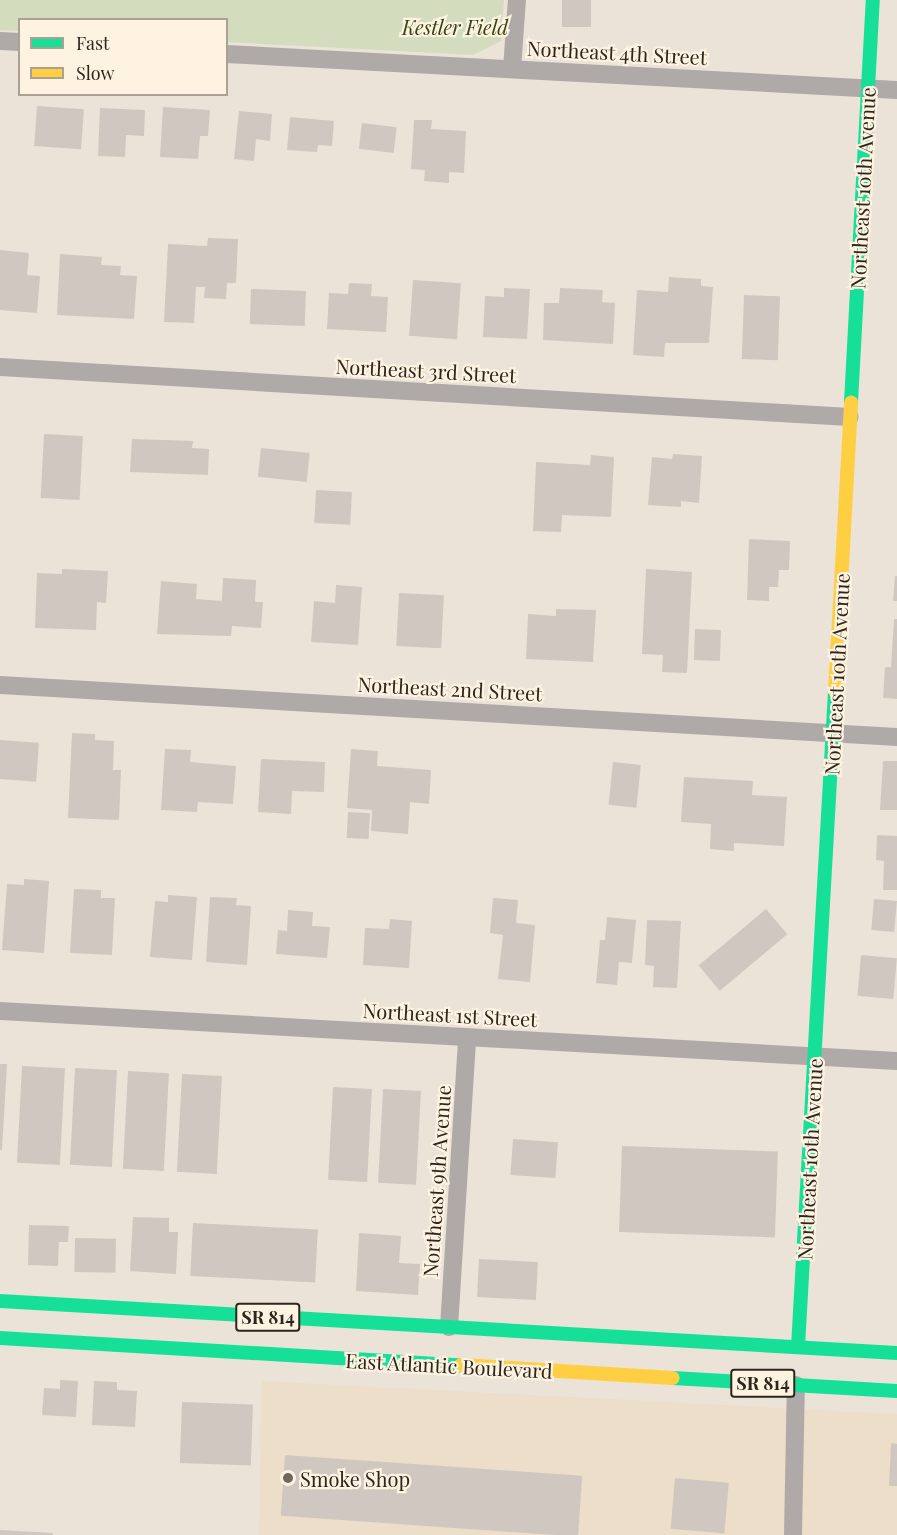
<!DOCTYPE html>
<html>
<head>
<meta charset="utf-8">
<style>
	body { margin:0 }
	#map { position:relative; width:897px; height:1535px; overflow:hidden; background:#ebe3d8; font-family:"Playfair Display",serif }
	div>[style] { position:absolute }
	.built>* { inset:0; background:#eddeca }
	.green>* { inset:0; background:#d4dcbe }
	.building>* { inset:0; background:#d0c8c0; transform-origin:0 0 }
	.street>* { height:18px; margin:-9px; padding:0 9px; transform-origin:9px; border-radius:9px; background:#afaaa7 }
	.fast>* { height:14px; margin:-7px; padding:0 7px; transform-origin:7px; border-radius:7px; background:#16e098 }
	.slow>* { height:14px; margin:-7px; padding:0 7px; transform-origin:7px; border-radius:7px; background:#ffcf43 }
	.dots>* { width:16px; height:16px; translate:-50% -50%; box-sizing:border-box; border:3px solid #fef2e1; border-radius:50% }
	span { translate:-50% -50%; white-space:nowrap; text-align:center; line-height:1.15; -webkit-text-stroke:4.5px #fef2e1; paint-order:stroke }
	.shield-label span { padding:2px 4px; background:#fef2e1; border:2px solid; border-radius:4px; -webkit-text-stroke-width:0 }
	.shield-label { font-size:18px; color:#2c261e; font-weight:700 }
	.park-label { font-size:20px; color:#324610; font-style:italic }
	.street-label { font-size:20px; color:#2c261e }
	.poi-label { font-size:20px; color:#2c261e }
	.left { translate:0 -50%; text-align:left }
	.legend { position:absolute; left:18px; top:18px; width:210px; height:78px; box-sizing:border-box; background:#fef2e1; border:2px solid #aaa093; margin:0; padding:8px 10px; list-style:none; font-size:18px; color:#2c261e }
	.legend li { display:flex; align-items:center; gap:12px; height:30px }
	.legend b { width:30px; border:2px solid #aaa093 }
</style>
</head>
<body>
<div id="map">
	<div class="built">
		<i style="clip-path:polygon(262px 1381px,897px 1414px,897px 1535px,259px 1535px)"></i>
	</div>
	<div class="green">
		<i style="clip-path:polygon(0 0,504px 0,501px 41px,473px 55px,227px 42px,226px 20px,20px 20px,19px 31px,0 30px)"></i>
	</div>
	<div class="building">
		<i style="left:562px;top:0;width:29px;height:27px"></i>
		<i style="left:37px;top:106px;width:47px;height:40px;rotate:4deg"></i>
		<i style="clip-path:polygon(163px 107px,210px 110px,208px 136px,200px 136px,198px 159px,160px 157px)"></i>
		<i style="clip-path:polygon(100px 108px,145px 110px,144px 136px,126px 135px,125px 157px,98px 156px)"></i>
		<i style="clip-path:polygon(239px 111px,272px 114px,270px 141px,256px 139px,254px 161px,234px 159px)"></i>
		<i style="clip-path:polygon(290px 117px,334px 121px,332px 146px,318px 145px,317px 152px,287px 150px)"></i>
		<i style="clip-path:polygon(414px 120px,432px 120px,431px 129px,466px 131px,464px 173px,449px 172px,449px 183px,424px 181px,425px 170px,411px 169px)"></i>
		<i style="left:362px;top:123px;width:35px;height:26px;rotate:7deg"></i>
		<i style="clip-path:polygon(208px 238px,238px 239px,236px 283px,227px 283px,226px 299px,204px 298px,205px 287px,196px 287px,194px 323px,164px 322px,168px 244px,207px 246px)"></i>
		<i style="clip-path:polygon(0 250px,29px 253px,27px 275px,40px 276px,37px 313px,0 310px)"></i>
		<i style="clip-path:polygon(60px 254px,102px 257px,101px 265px,121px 266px,120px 275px,137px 276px,134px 319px,57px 315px)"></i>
		<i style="clip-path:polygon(669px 277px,701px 279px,701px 286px,713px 287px,709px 343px,665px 343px,664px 357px,633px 355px,637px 290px,668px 292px)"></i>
		<i style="left:413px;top:280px;width:48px;height:56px;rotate:4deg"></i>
		<i style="clip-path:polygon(349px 283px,372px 284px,371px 296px,388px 297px,386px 332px,327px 329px,329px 293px,348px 294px)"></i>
		<i style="clip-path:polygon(504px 288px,530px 289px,527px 339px,483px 337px,485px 296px,504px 297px)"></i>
		<i style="clip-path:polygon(560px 288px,603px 290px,602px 302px,615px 303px,613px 344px,543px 340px,544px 303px,559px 303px)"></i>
		<i style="left:251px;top:289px;width:55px;height:35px;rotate:2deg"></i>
		<i style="left:744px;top:295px;width:36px;height:64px;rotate:2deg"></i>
		<i style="left:44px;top:434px;width:39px;height:64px;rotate:3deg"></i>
		<i style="clip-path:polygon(132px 439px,193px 441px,192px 448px,209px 449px,208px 475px,130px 472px)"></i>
		<i style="left:261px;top:448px;width:49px;height:29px;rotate:6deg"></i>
		<i style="clip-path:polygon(673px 454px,702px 456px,699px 503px,681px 501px,681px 507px,648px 505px,652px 457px,672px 459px)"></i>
		<i style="clip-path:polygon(591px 455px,614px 457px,611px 517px,562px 515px,561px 532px,533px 531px,536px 462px,590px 465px)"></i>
		<i style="left:316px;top:490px;width:36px;height:33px;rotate:3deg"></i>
		<i style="clip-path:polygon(749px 539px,790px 541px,789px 570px,779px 570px,778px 587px,769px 587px,769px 601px,747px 600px)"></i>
		<i style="clip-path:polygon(62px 569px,108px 571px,106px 603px,97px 602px,96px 630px,35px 628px,37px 573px,62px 574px)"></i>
		<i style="clip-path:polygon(646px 569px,692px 572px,687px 673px,662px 672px,663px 655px,642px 654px)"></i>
		<i style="clip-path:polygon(895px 576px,897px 576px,897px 601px,893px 601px)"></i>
		<i style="clip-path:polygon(223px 578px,256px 580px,255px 602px,263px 602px,261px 628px,232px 626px,231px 636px,157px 634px,161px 581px,197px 584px,196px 599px,222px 601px)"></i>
		<i style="clip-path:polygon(336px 585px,362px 587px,358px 645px,311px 642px,314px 601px,335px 603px)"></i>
		<i style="left:399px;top:593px;width:45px;height:53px;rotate:3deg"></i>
		<i style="clip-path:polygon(556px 609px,596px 610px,593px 662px,526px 659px,528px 614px,556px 616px)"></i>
		<i style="clip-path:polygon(894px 619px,897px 619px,897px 699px,883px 698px,885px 667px,891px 667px)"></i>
		<i style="left:695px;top:629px;width:26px;height:31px;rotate:2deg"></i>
		<i style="clip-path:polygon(72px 733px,95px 734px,95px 740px,114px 741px,113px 770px,121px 770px,119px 820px,68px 818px)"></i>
		<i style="left:0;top:740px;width:39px;height:39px;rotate:4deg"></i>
		<i style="clip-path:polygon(165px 749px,191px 750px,190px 762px,236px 766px,233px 804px,198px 802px,197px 812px,161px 810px)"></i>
		<i style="clip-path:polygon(351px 749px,378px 751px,377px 766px,431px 770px,429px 804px,410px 802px,408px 834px,371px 831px,372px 810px,347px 808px)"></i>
		<i style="clip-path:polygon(261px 759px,325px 762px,324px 792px,292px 791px,291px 814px,258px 812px)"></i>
		<i style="clip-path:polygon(883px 761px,897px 761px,897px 810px,880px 810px)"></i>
		<i style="left:613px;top:762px;width:28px;height:43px;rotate:6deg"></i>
		<i style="clip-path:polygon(684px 777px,753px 781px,752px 795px,787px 797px,784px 846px,734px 843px,734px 851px,710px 849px,711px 824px,681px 822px)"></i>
		<i style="left:348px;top:812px;width:22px;height:26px;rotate:3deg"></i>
		<i style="clip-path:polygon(877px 835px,897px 836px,897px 890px,883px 890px,884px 861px,876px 860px)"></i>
		<i style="clip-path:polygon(24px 879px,49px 881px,44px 953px,2px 950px,7px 884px,24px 885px)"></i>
		<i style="clip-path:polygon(74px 889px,101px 890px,101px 898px,115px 898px,112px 955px,70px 953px)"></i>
		<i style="clip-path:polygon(168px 895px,197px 897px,192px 960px,150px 957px,155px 901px,168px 902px)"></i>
		<i style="clip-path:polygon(210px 897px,237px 898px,236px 905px,251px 906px,247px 965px,206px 962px)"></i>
		<i style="clip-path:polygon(493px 898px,518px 900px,516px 923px,535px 925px,530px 982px,498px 979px,503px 935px,490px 933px)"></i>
		<i style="left:874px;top:899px;width:23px;height:31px;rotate:5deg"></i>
		<i style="left:766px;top:909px;width:33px;height:88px;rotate:50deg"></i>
		<i style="clip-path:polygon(288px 910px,313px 912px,312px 926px,330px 927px,327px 958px,276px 954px,278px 930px,287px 931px)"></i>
		<i style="clip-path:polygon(607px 917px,636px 920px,632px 963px,619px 962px,617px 985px,596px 983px,600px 940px,605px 940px)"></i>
		<i style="clip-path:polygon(390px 919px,412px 921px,409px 968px,363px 965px,365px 928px,389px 929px)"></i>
		<i style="clip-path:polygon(647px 920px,681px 921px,677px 988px,653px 987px,654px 966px,645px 965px)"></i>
		<i style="left:861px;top:955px;width:36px;height:41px;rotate:5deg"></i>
		<i style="clip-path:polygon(0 1064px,7px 1064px,2px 1150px,0 1150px)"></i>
		<i style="left:22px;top:1066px;width:43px;height:97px;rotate:3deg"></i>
		<i style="left:75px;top:1068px;width:42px;height:97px;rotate:3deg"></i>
		<i style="left:128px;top:1071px;width:41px;height:98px;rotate:3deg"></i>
		<i style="left:182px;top:1074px;width:40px;height:98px;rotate:3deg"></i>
		<i style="left:333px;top:1087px;width:39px;height:93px;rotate:3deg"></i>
		<i style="left:383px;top:1089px;width:38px;height:94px;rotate:3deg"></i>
		<i style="left:513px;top:1139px;width:45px;height:36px;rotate:4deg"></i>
		<i style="left:622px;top:1146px;width:156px;height:86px;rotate:2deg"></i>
		<i style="clip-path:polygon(133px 1217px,169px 1218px,169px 1232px,178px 1232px,176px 1274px,130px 1271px)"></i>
		<i style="left:193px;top:1223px;width:125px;height:53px;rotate:3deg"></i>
		<i style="clip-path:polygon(29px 1225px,69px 1226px,68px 1242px,59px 1242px,58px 1266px,28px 1265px)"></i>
		<i style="clip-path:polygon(359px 1233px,401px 1236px,399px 1263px,420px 1264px,418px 1295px,356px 1291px)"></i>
		<i style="left:75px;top:1238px;width:41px;height:34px;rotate:1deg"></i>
		<i style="left:479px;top:1259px;width:59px;height:38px;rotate:3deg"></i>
		<i style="clip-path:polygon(60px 1380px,78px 1381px,76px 1417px,42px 1415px,44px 1388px,60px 1389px)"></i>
		<i style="clip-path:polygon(94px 1381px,117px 1382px,117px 1390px,137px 1391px,135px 1427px,92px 1425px)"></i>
		<i style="left:182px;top:1402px;width:71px;height:61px;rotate:2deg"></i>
		<i style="clip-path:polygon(891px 1443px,897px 1444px,897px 1486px,889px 1486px)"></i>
		<i style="left:285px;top:1455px;width:298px;height:61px;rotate:4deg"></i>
		<i style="left:675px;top:1478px;width:54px;height:51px;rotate:5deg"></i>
		<i style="clip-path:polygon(0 1530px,53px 1533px,53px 1535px,0 1535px)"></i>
	</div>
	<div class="street">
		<i style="left:0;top:41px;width:20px;rotate:3deg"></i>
		<i style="left:226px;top:54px;width:672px;rotate:3.07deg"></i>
		<i style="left:512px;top:69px;width:69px;rotate:-85.9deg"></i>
		<i style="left:0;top:367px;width:851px;rotate:3.37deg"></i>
		<i style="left:0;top:685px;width:899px;rotate:3.32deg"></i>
		<i style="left:0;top:1011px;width:898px;rotate:3.19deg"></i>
		<i style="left:449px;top:1327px;width:290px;rotate:-86.4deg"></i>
		<i style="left:793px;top:1535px;width:150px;rotate:-88.9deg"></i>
	</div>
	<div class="fast">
		<i style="left:851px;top:402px;width:403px;rotate:-86.9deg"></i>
		<i style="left:0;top:1301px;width:899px;rotate:3.32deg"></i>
		<i style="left:0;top:1338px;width:462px;rotate:3.4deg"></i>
		<i style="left:798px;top:1347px;width:657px;rotate:-86.77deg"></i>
		<i style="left:673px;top:1378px;width:224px;rotate:3.3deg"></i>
	</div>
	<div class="slow">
		<i style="left:835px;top:691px;width:289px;rotate:-86.8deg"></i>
		<i style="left:461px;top:1365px;width:212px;rotate:3.5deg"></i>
	</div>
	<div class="dots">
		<i style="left:288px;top:1478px;background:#6f685f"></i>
	</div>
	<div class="shield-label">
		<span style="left:268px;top:1317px">SR 814</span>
		<span style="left:763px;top:1383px">SR 814</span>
	</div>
	<div class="park-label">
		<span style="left:455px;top:26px">Kestler Field</span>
	</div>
	<div class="street-label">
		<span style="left:617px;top:52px;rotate:3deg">Northeast 4th Street</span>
		<span style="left:862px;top:188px;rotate:-87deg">Northeast 10th Avenue</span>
		<span style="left:426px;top:370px;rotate:3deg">Northeast 3rd Street</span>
		<span style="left:836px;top:674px;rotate:-87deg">Northeast 10th Avenue</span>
		<span style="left:450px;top:688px;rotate:3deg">Northeast 2nd Street</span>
		<span style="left:450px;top:1014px;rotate:3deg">Northeast 1st Street</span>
		<span style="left:809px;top:1159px;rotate:-87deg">Northeast 10th Avenue</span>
		<span style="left:436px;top:1181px;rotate:-86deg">Northeast 9th Avenue</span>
		<span style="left:449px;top:1365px;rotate:3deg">East Atlantic Boulevard</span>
	</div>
	<div class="poi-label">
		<span class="left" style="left:300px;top:1478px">Smoke Shop</span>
	</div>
	<ul class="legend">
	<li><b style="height:8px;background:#16e098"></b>Fast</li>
	<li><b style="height:8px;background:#ffcf43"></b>Slow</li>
	</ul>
</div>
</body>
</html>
